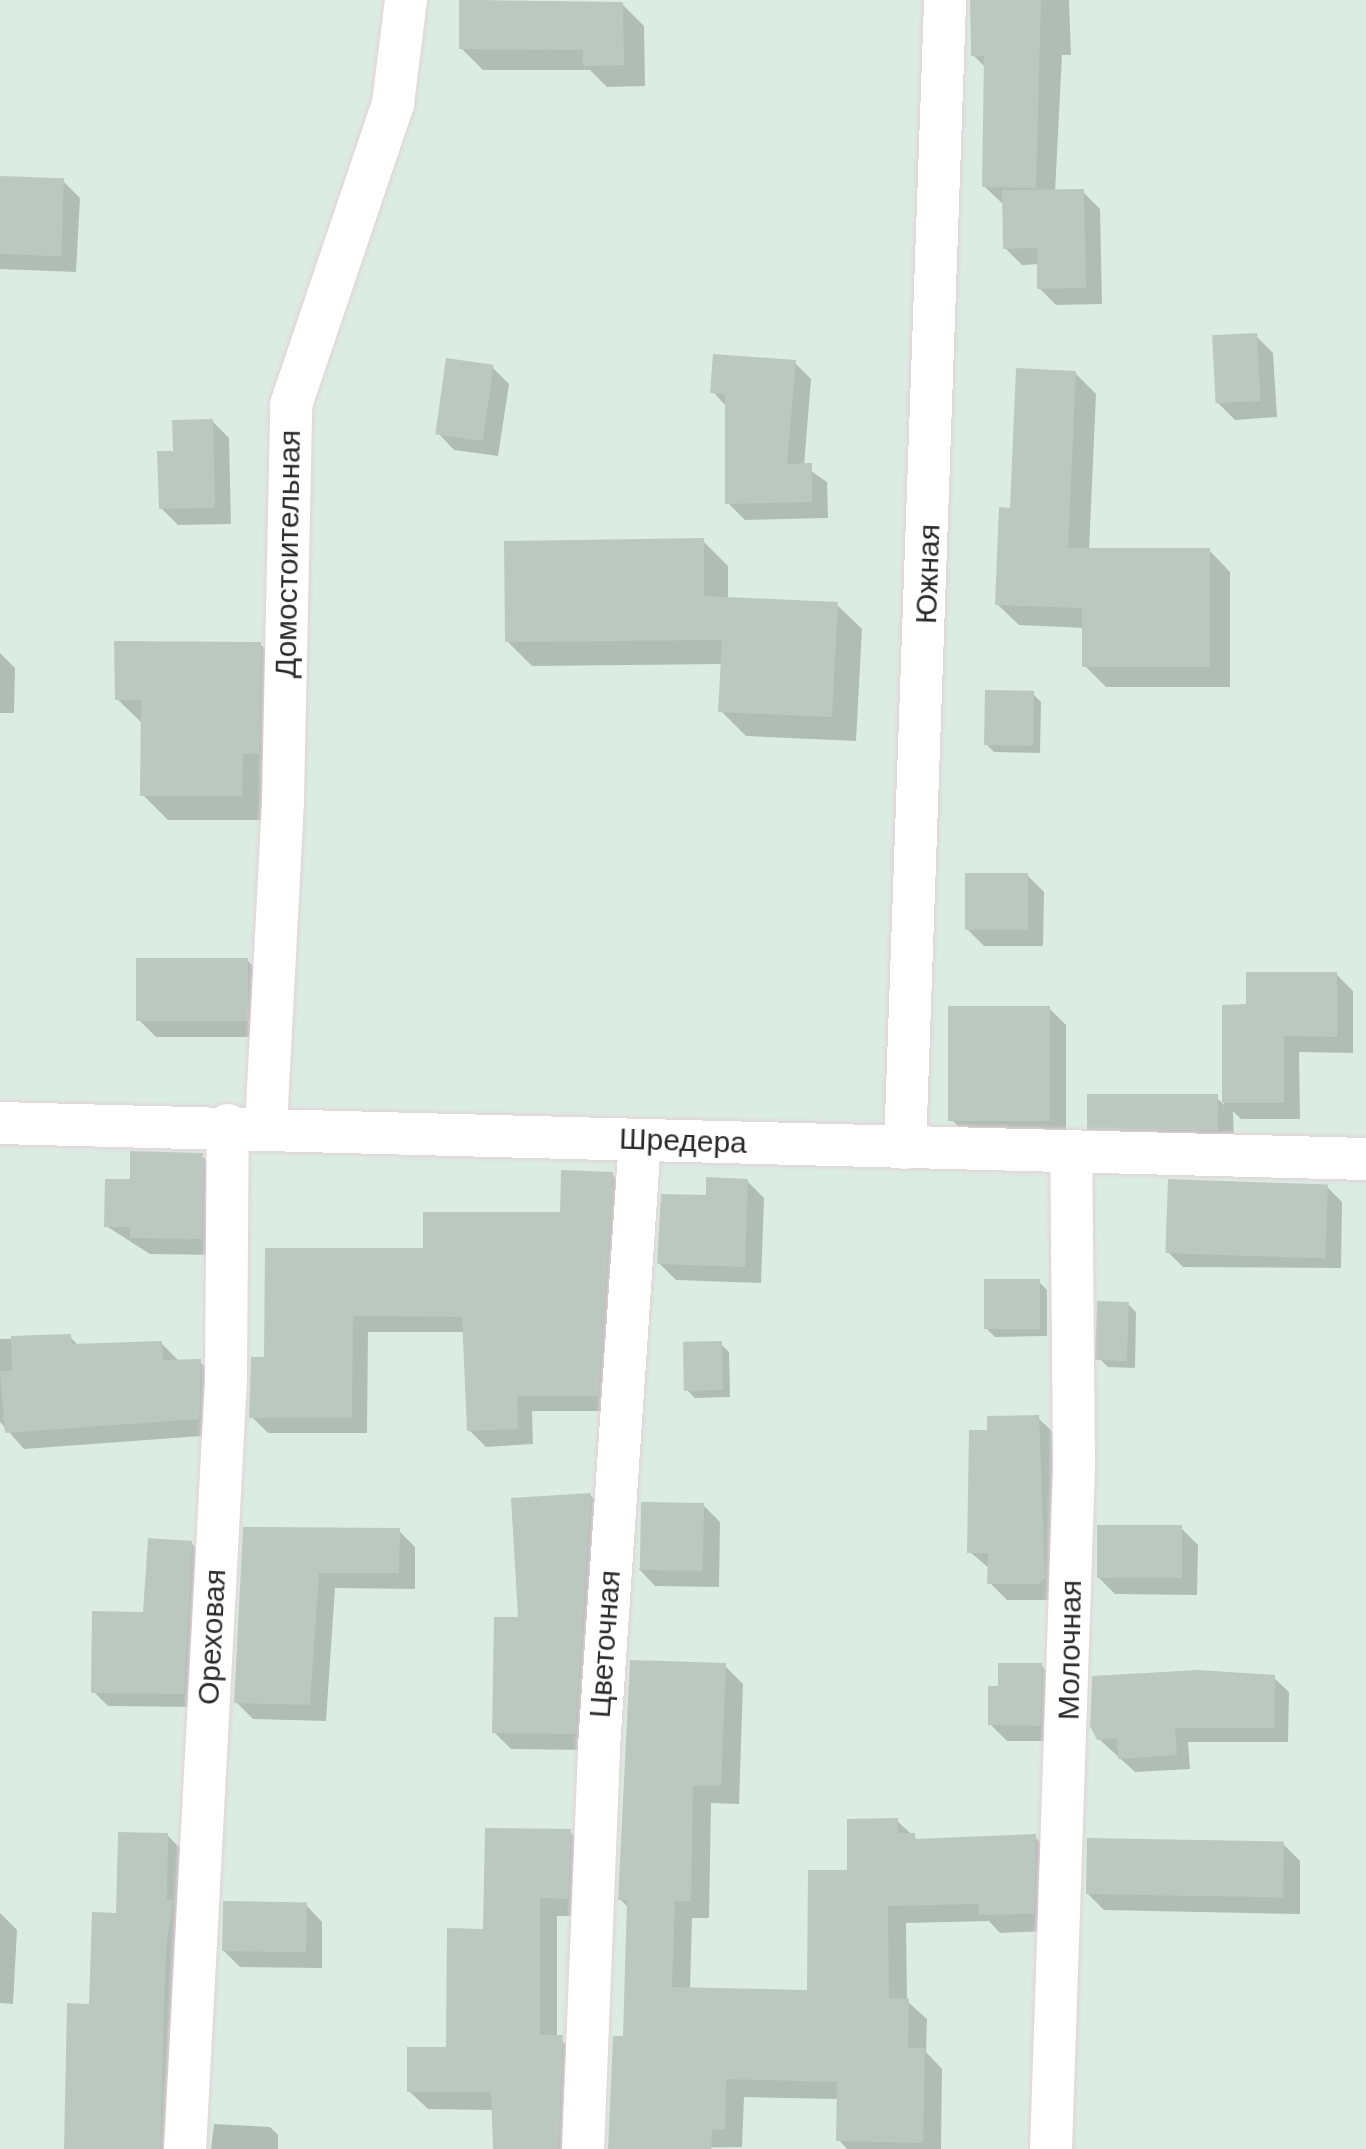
<!DOCTYPE html>
<html>
<head>
<meta charset="utf-8">
<style>
	body { margin:0 }
	#map { position:relative; width:1366px; height:2149px; overflow:hidden; background:#dbede3; font-family:Arial,sans-serif }
	div>[style] { position:absolute }
	.shadow>* { inset:0; background:#0003 }
	.building>* { inset:0; background:#bbc8c0; transform-origin:0 0 }
	.roads { filter:drop-shadow(0 0 2px #e4d0d7) drop-shadow(0 0 2px #e4d0d7) }
	.minor>* { height:42px; margin:-21px; padding:0 21px; transform-origin:21px; border-radius:21px; background:#fff }
	span { translate:-50% -50%; white-space:nowrap; text-align:center; line-height:1.15; -webkit-text-stroke:8px #fff; paint-order:stroke }
	.street-label { font-size:30px; color:#2a2a2a }
</style>
</head>
<body>
<div id="map">
	<div class="shadow">
		<i style="clip-path:polygon(461px 0,622px 4px,644px 26px,645px 86px,607px 87px,590px 70px,483px 70px,461px 48px)"></i>
		<i style="clip-path:polygon(973px 0,1069px 0,1071px 55px,1062px 55px,1055px 192px,1083px 192px,1100px 209px,1102px 304px,1056px 305px,1039px 288px,1039px 264px,1022px 265px,1005px 248px,1005px 206px,984px 186px,986px 68px,973px 55px)"></i>
		<i style="clip-path:polygon(0 178px,63px 181px,80px 198px,76px 272px,0 269px)"></i>
		<i style="clip-path:polygon(1256px 336px,1273px 353px,1277px 417px,1235px 420px,1218px 403px)"></i>
		<i style="clip-path:polygon(794px 362px,811px 379px,804px 466px,827px 482px,828px 518px,745px 520px,728px 503px,727px 407px,713px 392px)"></i>
		<i style="clip-path:polygon(492px 367px,509px 384px,498px 456px,454px 450px,438px 433px)"></i>
		<i style="clip-path:polygon(1075px 373px,1096px 394px,1089px 551px,1209px 550px,1230px 572px,1230px 687px,1106px 687px,1085px 666px,1085px 628px,1019px 625px,997px 604px)"></i>
		<i style="clip-path:polygon(212px 421px,229px 438px,231px 524px,178px 525px,161px 508px,175px 453px)"></i>
		<i style="clip-path:polygon(703px 541px,728px 566px,728px 600px,837px 605px,862px 629px,856px 741px,746px 736px,721px 711px,723px 664px,532px 666px,507px 641px)"></i>
		<i style="clip-path:polygon(260px 644px,285px 669px,266px 820px,168px 820px,143px 795px,143px 724px,117px 699px)"></i>
		<i style="clip-path:polygon(0 653px,15px 668px,14px 713px,0 713px)"></i>
		<i style="clip-path:polygon(1033px 694px,1041px 702px,1040px 753px,994px 752px,986px 744px)"></i>
		<i style="clip-path:polygon(1027px 875px,1044px 892px,1043px 946px,984px 946px,967px 929px)"></i>
		<i style="clip-path:polygon(247px 960px,264px 977px,262px 1037px,156px 1037px,139px 1020px)"></i>
		<i style="clip-path:polygon(1336px 974px,1353px 991px,1353px 1053px,1299px 1052px,1300px 1119px,1241px 1119px,1233px 1111px,1234px 1146px,1106px 1143px,1089px 1126px,1216px 1097px,1224px 1105px,1224px 1007px,1249px 1007px)"></i>
		<i style="clip-path:polygon(1049px 1008px,1066px 1025px,1066px 1137px,969px 1137px,952px 1120px)"></i>
		<i style="clip-path:polygon(202px 1156px,219px 1173px,218px 1255px,150px 1254px,106px 1226px,132px 1182px)"></i>
		<i style="clip-path:polygon(612px 1174px,628px 1191px,613px 1411px,532px 1411px,533px 1444px,486px 1447px,469px 1430px,465px 1332px,368px 1332px,367px 1433px,268px 1433px,252px 1417px,267px 1359px,425px 1251px,562px 1214px)"></i>
		<i style="clip-path:polygon(747px 1181px,764px 1198px,761px 1283px,676px 1280px,659px 1263px,708px 1198px)"></i>
		<i style="clip-path:polygon(1327px 1187px,1342px 1202px,1341px 1268px,1183px 1267px,1168px 1252px)"></i>
		<i style="clip-path:polygon(1039px 1282px,1047px 1290px,1047px 1336px,995px 1337px,987px 1329px)"></i>
		<i style="clip-path:polygon(1128px 1304px,1136px 1312px,1135px 1368px,1108px 1367px,1100px 1359px)"></i>
		<i style="clip-path:polygon(70px 1337px,80px 1347px,161px 1343px,178px 1360px,200px 1362px,217px 1378px,215px 1435px,24px 1449px,0 1422px,0 1339px)"></i>
		<i style="clip-path:polygon(721px 1344px,729px 1352px,730px 1397px,695px 1398px,687px 1390px)"></i>
		<i style="clip-path:polygon(1038px 1418px,1055px 1434px,1056px 1600px,1007px 1600px,990px 1583px,990px 1569px,970px 1552px,990px 1433px)"></i>
		<i style="clip-path:polygon(590px 1495px,607px 1512px,591px 1750px,511px 1749px,494px 1732px,520px 1620px)"></i>
		<i style="clip-path:polygon(703px 1505px,720px 1522px,719px 1587px,655px 1586px,639px 1569px)"></i>
		<i style="clip-path:polygon(1181px 1528px,1198px 1545px,1197px 1595px,1115px 1594px,1098px 1577px)"></i>
		<i style="clip-path:polygon(246px 1530px,398px 1530px,415px 1547px,415px 1589px,335px 1588px,326px 1721px,253px 1719px,236px 1702px)"></i>
		<i style="clip-path:polygon(191px 1543px,206px 1558px,198px 1707px,108px 1706px,94px 1692px)"></i>
		<i style="clip-path:polygon(1041px 1665px,1057px 1682px,1056px 1741px,1007px 1741px,990px 1724px)"></i>
		<i style="clip-path:polygon(725px 1666px,743px 1684px,739px 1804px,711px 1803px,709px 1918px,692px 1918px,690px 1990px,810px 1992px,849px 1873px,897px 1821px,919px 1841px,1035px 1837px,1053px 1855px,1051px 1931px,1000px 1933px,989px 1921px,906px 1923px,907px 2001px,927px 2019px,926px 2052px,942px 2069px,941px 2149px,847px 2149px,839px 2140px,840px 2099px,744px 2097px,742px 2147px,610px 2149px,625px 2038px,629px 1908px,620px 1899px)"></i>
		<i style="clip-path:polygon(1274px 1678px,1289px 1692px,1288px 1742px,1188px 1742px,1190px 1769px,1135px 1772px,1099px 1739px)"></i>
		<i style="clip-path:polygon(570px 1832px,588px 1850px,585px 1916px,557px 1916px,557px 2037px,580px 2056px,576px 2149px,495px 2149px,494px 2110px,428px 2109px,409px 2091px,449px 2050px,485px 1931px)"></i>
		<i style="clip-path:polygon(167px 1835px,184px 1852px,176px 2149px,66px 2149px,91px 2006px,119px 1915px)"></i>
		<i style="clip-path:polygon(1283px 1844px,1300px 1861px,1300px 1914px,1104px 1910px,1087px 1893px)"></i>
		<i style="clip-path:polygon(306px 1905px,322px 1922px,322px 1968px,240px 1967px,223px 1950px)"></i>
		<i style="clip-path:polygon(0 1913px,17px 1930px,13px 2004px,0 2003px)"></i>
		<i style="clip-path:polygon(214px 2124px,270px 2127px,278px 2135px,278px 2149px,211px 2149px)"></i>
	</div>
	<div class="building">
		<i style="clip-path:polygon(459px 0,623px 2px,624px 65px,583px 66px,583px 50px,459px 49px)"></i>
		<i style="clip-path:polygon(970px 0,1041px 0,1036px 188px,982px 187px,984px 56px,971px 56px)"></i>
		<i style="left:0;top:176px;width:64px;height:78px;rotate:2deg"></i>
		<i style="clip-path:polygon(1084px 189px,1086px 288px,1037px 289px,1037px 248px,1003px 249px,1002px 190px)"></i>
		<i style="left:1257px;top:333px;width:68px;height:45px;rotate:87deg"></i>
		<i style="clip-path:polygon(713px 354px,796px 360px,787px 464px,812px 463px,812px 502px,725px 504px,725px 394px,710px 393px)"></i>
		<i style="left:446px;top:358px;width:48px;height:77px;rotate:8deg"></i>
		<i style="clip-path:polygon(1016px 368px,1076px 371px,1068px 548px,1210px 548px,1210px 667px,1082px 667px,1082px 608px,995px 605px,999px 507px,1010px 508px)"></i>
		<i style="clip-path:polygon(213px 419px,215px 508px,159px 509px,157px 451px,173px 451px,172px 420px)"></i>
		<i style="clip-path:polygon(704px 538px,704px 596px,838px 602px,832px 717px,718px 712px,722px 640px,505px 642px,504px 541px)"></i>
		<i style="clip-path:polygon(114px 641px,261px 642px,259px 754px,243px 754px,242px 796px,140px 796px,141px 700px,115px 700px)"></i>
		<i style="left:985px;top:690px;width:49px;height:55px;rotate:1deg"></i>
		<i style="left:965px;top:873px;width:63px;height:57px"></i>
		<i style="left:136px;top:958px;width:112px;height:63px"></i>
		<i style="clip-path:polygon(1246px 972px,1337px 972px,1337px 1037px,1284px 1036px,1284px 1103px,1222px 1103px,1222px 1005px,1246px 1004px)"></i>
		<i style="left:948px;top:1006px;width:102px;height:115px"></i>
		<i style="left:1218px;top:1094px;width:36px;height:131px;rotate:90deg"></i>
		<i style="clip-path:polygon(130px 1151px,203px 1153px,202px 1239px,130px 1238px,130px 1227px,104px 1227px,105px 1179px,130px 1179px)"></i>
		<i style="clip-path:polygon(561px 1170px,613px 1172px,598px 1396px,517px 1396px,518px 1429px,467px 1431px,462px 1317px,353px 1316px,352px 1418px,249px 1418px,251px 1357px,264px 1357px,265px 1248px,423px 1248px,423px 1212px,560px 1212px)"></i>
		<i style="clip-path:polygon(706px 1177px,748px 1179px,745px 1267px,657px 1264px,661px 1194px,706px 1195px)"></i>
		<i style="left:1168px;top:1179px;width:160px;height:74px;rotate:2deg"></i>
		<i style="left:1040px;top:1279px;width:50px;height:56px;rotate:90deg"></i>
		<i style="left:1097px;top:1301px;width:32px;height:59px;rotate:2deg"></i>
		<i style="clip-path:polygon(71px 1334px,72px 1344px,162px 1341px,163px 1360px,201px 1359px,199px 1419px,5px 1433px,0 1371px,12px 1371px,11px 1336px)"></i>
		<i style="left:722px;top:1341px;width:49px;height:39px;rotate:89deg"></i>
		<i style="clip-path:polygon(1039px 1415px,1045px 1578px,1038px 1584px,987px 1584px,988px 1553px,967px 1553px,969px 1430px,987px 1430px,987px 1416px)"></i>
		<i style="clip-path:polygon(591px 1493px,575px 1734px,492px 1733px,494px 1617px,518px 1617px,511px 1498px)"></i>
		<i style="left:641px;top:1502px;width:63px;height:68px;rotate:1deg"></i>
		<i style="left:1097px;top:1525px;width:85px;height:53px"></i>
		<i style="clip-path:polygon(243px 1527px,400px 1528px,399px 1573px,319px 1573px,310px 1705px,234px 1703px)"></i>
		<i style="clip-path:polygon(148px 1538px,192px 1541px,184px 1694px,91px 1693px,92px 1611px,143px 1612px)"></i>
		<i style="clip-path:polygon(630px 1660px,726px 1663px,721px 1786px,693px 1786px,691px 1901px,675px 1901px,672px 1987px,807px 1990px,808px 1870px,847px 1870px,847px 1819px,898px 1818px,898px 1833px,915px 1833px,915px 1839px,1036px 1834px,1034px 1914px,979px 1915px,979px 1904px,888px 1906px,889px 1998px,909px 1999px,908px 2048px,925px 2048px,923px 2143px,836px 2141px,837px 2082px,726px 2079px,725px 2130px,712px 2129px,711px 2149px,608px 2149px,613px 2036px,623px 2036px,627px 1900px,618px 1900px)"></i>
		<i style="clip-path:polygon(998px 1663px,1042px 1663px,1040px 1726px,988px 1725px,988px 1686px,998px 1686px)"></i>
		<i style="clip-path:polygon(1198px 1670px,1275px 1675px,1275px 1728px,1175px 1728px,1177px 1755px,1118px 1759px,1117px 1738px,1097px 1740px,1090px 1726px,1092px 1676px)"></i>
		<i style="clip-path:polygon(485px 1828px,571px 1829px,568px 1899px,540px 1898px,540px 2035px,563px 2035px,558px 2149px,493px 2149px,491px 2092px,407px 2092px,407px 2047px,446px 2047px,447px 1928px,483px 1929px)"></i>
		<i style="clip-path:polygon(118px 1832px,168px 1833px,167px 1900px,173px 1900px,166px 1950px,160px 2149px,64px 2149px,67px 2003px,89px 2004px,92px 1912px,116px 1913px)"></i>
		<i style="left:1087px;top:1838px;width:197px;height:56px;rotate:1deg"></i>
		<i style="left:223px;top:1901px;width:84px;height:50px;rotate:1deg"></i>
	</div>
	<div class="roads">
		<div class="minor">
			<i style="left:0;top:1123px;width:1366px;rotate:1.51deg"></i>
			<i style="left:266px;top:1126px;width:326px;rotate:-87deg"></i>
			<i style="left:283px;top:800px;width:395px;rotate:-88.8deg"></i>
			<i style="left:291px;top:405px;width:319px;rotate:-71.3deg"></i>
			<i style="left:393px;top:103px;width:104px;rotate:-82.8deg"></i>
			<i style="left:905px;top:1148px;width:1149px;rotate:-88deg"></i>
			<i style="left:185px;top:2149px;width:770px;rotate:-86.95deg"></i>
			<i style="left:226px;top:1380px;width:255px;rotate:-89.6deg"></i>
			<i style="left:583px;top:2149px;width:402px;rotate:-87.7deg"></i>
			<i style="left:599px;top:1747px;width:608px;rotate:-86.14deg"></i>
			<i style="left:1051px;top:2149px;width:681px;rotate:-88.07deg"></i>
			<i style="left:1074px;top:1468px;width:316px;rotate:-90.5deg"></i>
		</div>
	</div>
	<div class="street-label">
		<span style="left:288px;top:554px;rotate:-89deg">Домостоительная</span>
		<span style="left:928px;top:574px;rotate:-88deg">Южная</span>
		<span style="left:683px;top:1141px;rotate:2deg">Шредера</span>
		<span style="left:212px;top:1637px;rotate:-87deg">Ореховая</span>
		<span style="left:605px;top:1644px;rotate:-86deg">Цветочная</span>
		<span style="left:1070px;top:1650px;rotate:-89deg">Молочная</span>
	</div>
</div>
</body>
</html>
